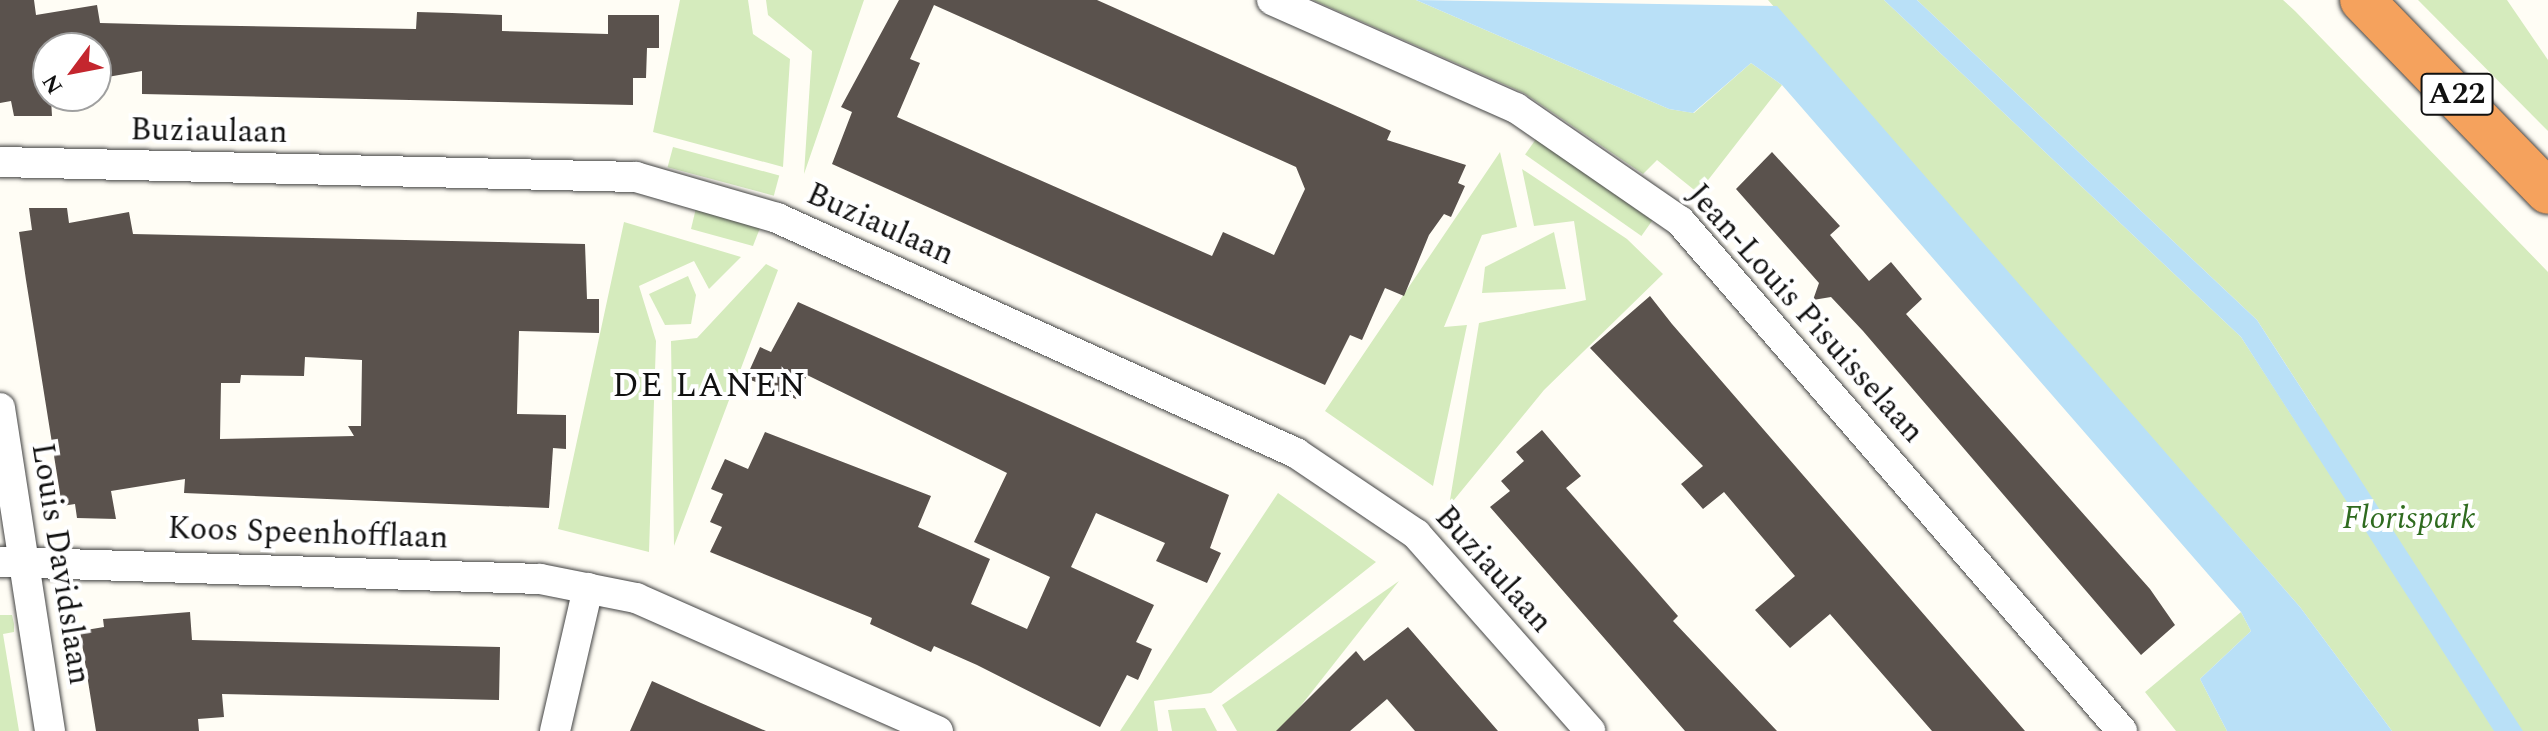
<!DOCTYPE html>
<html>
<head>
<meta charset="utf-8">
<style>
	body { margin:0 }
	#map { position:relative; width:2548px; height:731px; overflow:hidden; background:#fffdf5; font-family:Spectral,serif }
	div>[style] { position:absolute }
	.green>* { inset:0; background:#d5ebbd; transform-origin:0 0 }
	.water>* { inset:0; background:#b9e0f7 }
	.building>* { inset:0; background:#5a524d }
	.roads { filter:drop-shadow(0 0 2px #444) drop-shadow(0 0 2px #444) }
	.minor>* { height:30px; margin:-15px; padding:0 15px; transform-origin:15px; border-radius:15px; background:#fff }
	.motorway>* { height:44px; margin:-22px; padding:0 22px; transform-origin:22px; border-radius:22px; background:#f5a25d }
	span { translate:-50% -50%; white-space:nowrap; text-align:center; line-height:1.15; -webkit-text-stroke:8px #fff; paint-order:stroke }
	.shield-label span { padding:2px 6px; background:#fff; border:2px solid; border-radius:6px; -webkit-text-stroke-width:0 }
	.shield-label { font-size:30px; color:#111; font-weight:700 }
	.street-label { font-size:32px; color:#111 }
	.park-label { font-size:32px; color:#2f6b1f; font-style:italic }
	.neighbourhood-label { font-size:34px; color:#111; letter-spacing:2px }
	.north { position:absolute; left:32px; top:32px; width:80px; height:80px; box-sizing:border-box; background:#fff; border:2px solid #a0a0a0; border-radius:50%; rotate:238deg; font-size:22px; font-weight:700; line-height:32px; text-align:center; color:#111 }
	.north::after { content:''; display:block; margin:auto; width:28px; height:36px; background:#c4262e; clip-path:polygon(50% 0,100% 100%,50% 72%,0 100%) }
</style>
</head>
<body>
<div id="map">
	<div class="green">
		<i style="clip-path:polygon(680px 0,748px 0,753px 34px,790px 59px,783px 167px,653px 132px)"></i>
		<i style="clip-path:polygon(766px 0,864px 0,804px 174px,812px 51px,768px 15px)"></i>
		<i style="clip-path:polygon(1313px 0,1416px 0,1669px 109px,1694px 113px,1751px 63px,1782px 85px,1698px 193px,1657px 160px,1643px 174px,1524px 93px)"></i>
		<i style="clip-path:polygon(1768px 0,1884px 0,2241px 337px,2298px 425px,2316px 411px,2257px 320px,1917px 0,2283px 0,2295px 11px,2548px 272px,2548px 731px,2392px 731px,2300px 607px)"></i>
		<i style="clip-path:polygon(2418px 0,2507px 0,2548px 60px,2548px 131px)"></i>
		<i style="left:1536px;top:139px;width:142px;height:19px;rotate:35deg"></i>
		<i style="left:673px;top:147px;width:110px;height:21px;rotate:15deg"></i>
		<i style="clip-path:polygon(1500px 152px,1517px 227px,1482px 235px,1444px 327px,1467px 325px,1433px 486px,1325px 411px)"></i>
		<i style="clip-path:polygon(1522px 169px,1627px 239px,1663px 274px,1544px 390px,1449px 506px,1479px 323px,1586px 300px,1574px 221px,1534px 226px)"></i>
		<i style="clip-path:polygon(696px 208px,760px 228px,753px 246px,691px 229px)"></i>
		<i style="clip-path:polygon(624px 222px,741px 257px,709px 289px,694px 261px,639px 286px,656px 341px,649px 552px,558px 529px)"></i>
		<i style="clip-path:polygon(1554px 232px,1566px 289px,1482px 293px,1485px 267px)"></i>
		<i style="clip-path:polygon(766px 264px,778px 270px,674px 546px,671px 341px,697px 338px)"></i>
		<i style="clip-path:polygon(688px 276px,696px 295px,691px 324px,665px 325px,649px 294px)"></i>
		<i style="clip-path:polygon(1278px 493px,1376px 562px,1211px 693px,1154px 701px,1158px 731px,1120px 731px)"></i>
		<i style="clip-path:polygon(1399px 581px,1281px 731px,1237px 731px,1222px 705px)"></i>
		<i style="clip-path:polygon(2241px 612px,2251px 631px,2200px 679px,2227px 731px,2176px 731px,2145px 692px)"></i>
		<i style="clip-path:polygon(0 615px,12px 615px,14px 624px,14px 632px,3px 634px,19px 731px,0 731px)"></i>
		<i style="clip-path:polygon(1205px 708px,1217px 731px,1172px 731px,1168px 710px)"></i>
	</div>
	<div class="water">
		<i style="clip-path:polygon(1416px 0,1777px 6px,2300px 607px,2392px 731px,2227px 731px,2200px 679px,2251px 631px,2241px 612px,1782px 85px,1751px 63px,1693px 113px,1669px 109px)"></i>
		<i style="clip-path:polygon(1884px 0,1917px 0,2257px 320px,2523px 731px,2494px 731px,2241px 337px)"></i>
	</div>
	<div class="building">
		<i style="clip-path:polygon(0 0,34px 0,36px 15px,97px 5px,100px 23px,179px 25px,416px 29px,417px 12px,452px 13px,502px 15px,502px 31px,608px 34px,608px 15px,659px 15px,659px 48px,647px 48px,646px 78px,633px 78px,633px 105px,142px 94px,142px 71px,96px 79px,96px 48px,48px 48px,52px 116px,14px 116px,11px 101px,0 103px)"></i>
		<i style="clip-path:polygon(evenodd,899px 0,1097px 0,1391px 131px,1387px 140px,1466px 165px,1458px 183px,1465px 186px,1451px 217px,1444px 214px,1429px 235px,1404px 296px,1385px 288px,1362px 340px,1350px 335px,1325px 385px,832px 164px,852px 112px,841px 107px,899px 0,934px 5px,1296px 167px,1305px 189px,1274px 255px,1223px 232px,1212px 256px,897px 117px,920px 63px,910px 59px,934px 5px)"></i>
		<i style="clip-path:polygon(1772px 152px,1840px 226px,1830px 235px,1869px 281px,1891px 262px,1922px 299px,1906px 314px,2150px 589px,2175px 625px,2141px 655px,1863px 331px,1831px 297px,1813px 300px,1819px 283px,1736px 189px)"></i>
		<i style="clip-path:polygon(evenodd,29px 208px,67px 208px,69px 223px,129px 212px,133px 234px,585px 244px,587px 299px,599px 299px,599px 333px,519px 331px,517px 414px,566px 415px,566px 449px,553px 448px,549px 508px,184px 493px,185px 479px,111px 491px,116px 519px,77px 518px,75px 504px,62px 506px,26px 280px,19px 232px,32px 230px,29px 208px,305px 357px,362px 360px,361px 426px,348px 426px,354px 436px,220px 439px,221px 383px,240px 383px,241px 375px,304px 376px,305px 357px)"></i>
		<i style="clip-path:polygon(1650px 296px,1672px 324px,2025px 731px,1932px 731px,1830px 614px,1790px 648px,1755px 610px,1795px 576px,1724px 492px,1703px 509px,1681px 484px,1703px 466px,1590px 348px)"></i>
		<i style="clip-path:polygon(798px 302px,1229px 495px,1210px 548px,1221px 553px,1207px 583px,1156px 561px,1165px 543px,1096px 513px,1071px 567px,1154px 605px,1136px 642px,1152px 649px,1138px 680px,1127px 675px,1100px 727px,977px 665px,934px 646px,931px 652px,870px 624px,872px 618px,710px 552px,722px 527px,710px 522px,723px 494px,711px 489px,725px 459px,748px 469px,765px 432px,931px 496px,918px 527px,990px 559px,971px 604px,1027px 629px,1050px 577px,974px 542px,1007px 473px,807px 375px,796px 399px,746px 378px,760px 347px,771px 352px)"></i>
		<i style="clip-path:polygon(1542px 430px,1581px 476px,1566px 488px,1678px 616px,1673px 621px,1777px 731px,1685px 731px,1490px 507px,1510px 491px,1501px 481px,1524px 461px,1516px 452px)"></i>
		<i style="clip-path:polygon(190px 612px,192px 640px,500px 647px,499px 700px,222px 694px,224px 717px,198px 719px,199px 731px,96px 731px,80px 631px,104px 627px,103px 619px)"></i>
		<i style="clip-path:polygon(1408px 627px,1498px 731px,1415px 731px,1387px 699px,1350px 731px,1276px 731px,1356px 651px,1364px 661px)"></i>
		<i style="clip-path:polygon(652px 681px,701px 703px,766px 731px,630px 731px)"></i>
	</div>
	<div class="roads">
		<div class="minor">
			<i style="left:1272px;top:0;width:267px;rotate:23.9deg"></i>
			<i style="left:1516px;top:108px;width:199px;rotate:34.6deg"></i>
			<i style="left:1680px;top:221px;width:675px;rotate:49.09deg"></i>
			<i style="left:0;top:162px;width:636px;rotate:1.35deg"></i>
			<i style="left:636px;top:177px;width:147px;rotate:16.2deg"></i>
			<i style="left:777px;top:218px;width:570px;rotate:24.36deg"></i>
			<i style="left:1296px;top:453px;width:145px;rotate:34deg"></i>
			<i style="left:1416px;top:534px;width:263px;rotate:48.5deg"></i>
			<i style="left:0;top:408px;width:327px;rotate:81.2deg"></i>
			<i style="left:0;top:562px;width:540px;rotate:1.8deg"></i>
			<i style="left:540px;top:579px;width:98px;rotate:11.2deg"></i>
			<i style="left:636px;top:598px;width:330px;rotate:23.8deg"></i>
			<i style="left:555px;top:731px;width:147px;rotate:-77deg"></i>
		</div>
		<div class="motorway">
			<i style="left:2362px;top:0;width:267px;rotate:45.9deg"></i>
		</div>
	</div>
	<div class="shield-label">
		<span style="left:2457px;top:94px">A22</span>
	</div>
	<div class="street-label">
		<span style="left:209px;top:132px;rotate:1deg">Buziaulaan</span>
		<span style="left:880px;top:225px;rotate:24deg">Buziaulaan</span>
		<span style="left:1805px;top:314px;rotate:48deg">Jean-Louis Pisuisselaan</span>
		<span style="left:308px;top:534px;rotate:2deg">Koos Speenhofflaan</span>
		<span style="left:60px;top:564px;rotate:81deg">Louis Davidslaan</span>
		<span style="left:1493px;top:570px;rotate:48deg">Buziaulaan</span>
	</div>
	<div class="park-label">
		<span style="left:2409px;top:519px">Florispark</span>
	</div>
	<div class="neighbourhood-label">
		<span style="left:710px;top:387px">DE LANEN</span>
	</div>
	<div class="north">N</div>
</div>
</body>
</html>
